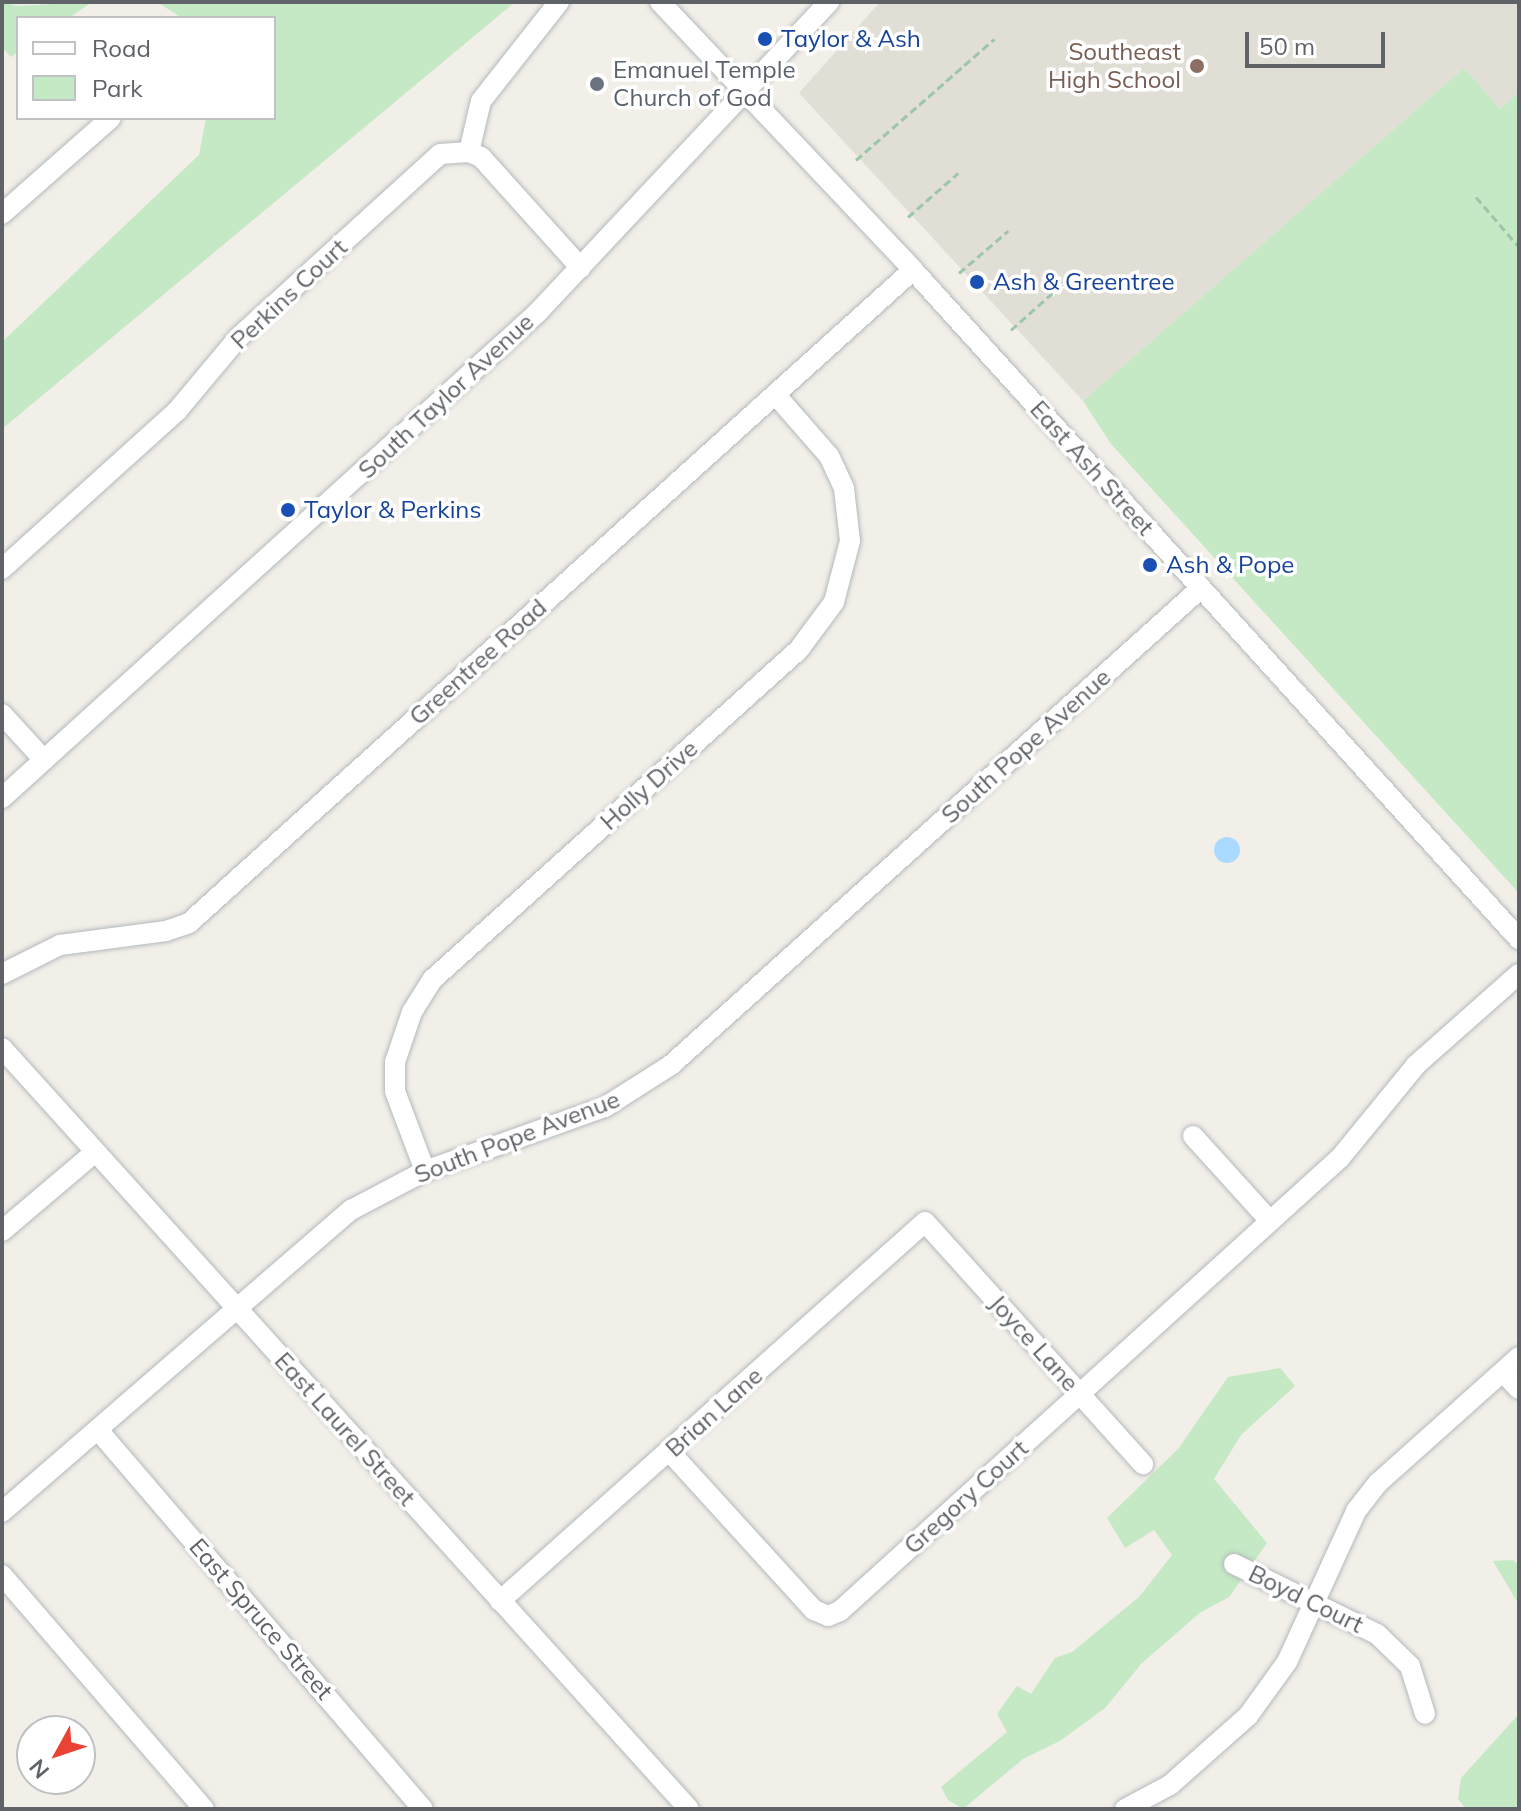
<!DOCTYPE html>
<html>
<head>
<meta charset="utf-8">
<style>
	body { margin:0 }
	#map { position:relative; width:1521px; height:1811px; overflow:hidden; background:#f1efe8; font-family:Mulish,sans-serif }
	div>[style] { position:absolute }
	.education>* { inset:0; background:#e1ded6 }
	.green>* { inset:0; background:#c5e8c5 }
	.water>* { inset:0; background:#aadaff }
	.round { border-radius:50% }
	.path>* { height:3px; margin-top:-1.5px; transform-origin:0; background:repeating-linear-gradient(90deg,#9cc7a9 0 8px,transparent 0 12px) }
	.roads { filter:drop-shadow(0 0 2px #b5b8bc) drop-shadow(0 0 2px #b5b8bc) }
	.minor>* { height:20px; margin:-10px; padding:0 10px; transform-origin:10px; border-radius:10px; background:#fff }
	.dots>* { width:22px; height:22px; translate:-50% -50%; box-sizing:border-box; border:4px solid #fff; border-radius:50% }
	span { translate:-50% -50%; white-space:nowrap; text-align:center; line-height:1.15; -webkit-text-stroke:7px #fff; paint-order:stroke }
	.transit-label { font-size:24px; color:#164399 }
	.left { translate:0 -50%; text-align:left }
	.education-label { font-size:24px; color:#785e54 }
	.right { translate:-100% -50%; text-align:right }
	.worship-label { font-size:24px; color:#5b616d }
	.street-label { font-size:24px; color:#5f6368 }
	.frame { position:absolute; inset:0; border:4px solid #5f6368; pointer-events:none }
	.legend { position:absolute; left:16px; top:16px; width:260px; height:104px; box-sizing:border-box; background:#fff; border:2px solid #bfc1c3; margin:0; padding:10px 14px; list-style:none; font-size:24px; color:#5f6368 }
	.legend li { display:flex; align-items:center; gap:16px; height:40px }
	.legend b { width:40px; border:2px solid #bfc1c3 }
	.north { position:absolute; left:16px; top:1715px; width:80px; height:80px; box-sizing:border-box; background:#fff; border:2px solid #bfc1c3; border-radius:50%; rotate:230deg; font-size:22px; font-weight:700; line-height:32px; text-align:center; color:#5f6368 }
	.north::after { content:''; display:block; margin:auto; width:28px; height:36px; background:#ea4335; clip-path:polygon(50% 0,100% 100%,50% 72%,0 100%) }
	.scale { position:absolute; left:1245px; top:32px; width:140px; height:36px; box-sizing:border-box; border:4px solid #5f6368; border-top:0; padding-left:10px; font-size:24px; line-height:28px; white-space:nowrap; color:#5f6368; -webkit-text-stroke:6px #fff; paint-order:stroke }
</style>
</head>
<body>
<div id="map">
	<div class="education">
		<i style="clip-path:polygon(880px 2px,1519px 2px,1519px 92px,1500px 109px,1464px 68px,1083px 401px,799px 93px)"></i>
	</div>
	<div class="green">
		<i style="clip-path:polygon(2px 2px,17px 6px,92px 2px,69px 18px,18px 18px,18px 52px,11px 57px,2px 47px)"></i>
		<i style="clip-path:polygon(157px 2px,515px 2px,2px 429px,2px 342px,199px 155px,206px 118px,274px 118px,274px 18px,182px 18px)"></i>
		<i style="clip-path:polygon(1464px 68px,1500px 109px,1519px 92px,1517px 891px,1111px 444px,1083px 401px)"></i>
		<i style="clip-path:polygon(1280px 1368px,1295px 1386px,1241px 1435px,1214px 1479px,1267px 1543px,1229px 1597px,1201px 1612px,1142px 1663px,1105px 1708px,1060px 1741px,1023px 1759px,963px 1809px,948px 1800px,941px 1787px,1007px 1732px,997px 1714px,1017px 1686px,1031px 1694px,1055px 1658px,1072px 1652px,1139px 1597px,1172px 1555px,1154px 1530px,1125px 1548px,1107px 1518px,1178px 1449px,1228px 1377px)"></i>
		<i style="clip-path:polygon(1513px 1560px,1519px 1565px,1519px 1605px,1493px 1561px)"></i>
		<i style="clip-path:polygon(1519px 1714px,1519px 1809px,1466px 1809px,1458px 1799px,1461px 1778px)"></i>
	</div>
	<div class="water">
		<i class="round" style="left:1214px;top:837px;width:26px;height:26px"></i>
	</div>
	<div class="path">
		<i style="left:856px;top:160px;width:184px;rotate:-41.2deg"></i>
		<i style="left:1476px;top:197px;width:66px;rotate:49.3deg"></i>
		<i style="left:908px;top:217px;width:67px;rotate:-41.3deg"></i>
		<i style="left:959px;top:273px;width:65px;rotate:-40.6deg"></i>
		<i style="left:1011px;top:330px;width:63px;rotate:-41.8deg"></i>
	</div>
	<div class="roads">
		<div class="minor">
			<i style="left:660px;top:2px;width:369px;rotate:46.6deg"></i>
			<i style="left:913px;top:270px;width:903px;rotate:47.83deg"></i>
			<i style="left:469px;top:152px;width:52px;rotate:-76.8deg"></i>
			<i style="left:481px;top:101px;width:126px;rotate:-51.8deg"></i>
			<i style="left:2px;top:214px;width:145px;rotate:-41.4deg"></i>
			<i style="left:2px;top:569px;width:236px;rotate:-42.1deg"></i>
			<i style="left:177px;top:411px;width:95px;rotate:-50.1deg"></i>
			<i style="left:238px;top:338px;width:273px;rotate:-42.3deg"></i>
			<i style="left:440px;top:154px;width:29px;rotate:-4deg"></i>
			<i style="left:469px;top:152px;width:13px;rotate:23deg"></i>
			<i style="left:481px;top:157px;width:149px;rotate:48deg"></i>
			<i style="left:2px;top:714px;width:62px;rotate:47.6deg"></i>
			<i style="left:2px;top:798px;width:722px;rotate:-42.19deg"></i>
			<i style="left:537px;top:313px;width:427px;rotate:-46.8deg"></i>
			<i style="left:2px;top:974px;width:65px;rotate:-26.6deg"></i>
			<i style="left:60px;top:945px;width:107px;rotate:-7.5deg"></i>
			<i style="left:166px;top:931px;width:24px;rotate:-19deg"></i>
			<i style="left:189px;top:923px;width:975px;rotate:-42.05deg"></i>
			<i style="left:2px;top:1048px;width:1025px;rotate:47.93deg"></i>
			<i style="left:1193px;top:1136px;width:115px;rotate:47.8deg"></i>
			<i style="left:425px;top:1171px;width:85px;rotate:-110.6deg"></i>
			<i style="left:395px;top:1091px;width:29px;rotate:-90deg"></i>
			<i style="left:395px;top:1062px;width:53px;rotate:-71.2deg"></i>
			<i style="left:412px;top:1012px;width:39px;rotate:-58deg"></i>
			<i style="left:433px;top:979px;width:494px;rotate:-42deg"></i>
			<i style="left:800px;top:648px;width:57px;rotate:-53.5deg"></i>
			<i style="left:834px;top:602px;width:63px;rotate:-75.3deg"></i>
			<i style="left:850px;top:541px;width:53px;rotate:-96.5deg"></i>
			<i style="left:844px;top:488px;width:35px;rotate:-115deg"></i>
			<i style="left:829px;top:456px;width:82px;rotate:-131.1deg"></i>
			<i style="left:2px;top:1231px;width:122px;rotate:-40.3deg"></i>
			<i style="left:1503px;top:1372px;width:23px;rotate:47deg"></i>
			<i style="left:98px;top:1430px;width:499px;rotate:49.4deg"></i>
			<i style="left:670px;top:1452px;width:214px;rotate:47.7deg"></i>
			<i style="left:814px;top:1610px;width:15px;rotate:23deg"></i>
			<i style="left:828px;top:1616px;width:13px;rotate:-23deg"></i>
			<i style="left:840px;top:1611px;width:675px;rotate:-42.18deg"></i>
			<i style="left:1340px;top:1158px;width:120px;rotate:-50.7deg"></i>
			<i style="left:1416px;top:1065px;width:137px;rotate:-41.5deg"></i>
			<i style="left:2px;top:1512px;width:462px;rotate:-40.9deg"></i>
			<i style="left:351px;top:1210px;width:84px;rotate:-27.8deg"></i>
			<i style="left:425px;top:1171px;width:191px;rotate:-19.6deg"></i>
			<i style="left:605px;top:1107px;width:78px;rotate:-32.5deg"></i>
			<i style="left:671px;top:1065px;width:713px;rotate:-41.99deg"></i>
			<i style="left:1234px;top:1564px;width:159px;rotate:26.1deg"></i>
			<i style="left:1377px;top:1634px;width:46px;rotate:44.1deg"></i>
			<i style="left:1410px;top:1666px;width:50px;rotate:72.6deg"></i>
			<i style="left:2px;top:1575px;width:309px;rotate:49.2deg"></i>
			<i style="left:500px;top:1601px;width:569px;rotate:-41.73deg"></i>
			<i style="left:925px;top:1222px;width:326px;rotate:48deg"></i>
			<i style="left:1125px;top:1809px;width:51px;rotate:-28.1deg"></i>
			<i style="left:1170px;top:1785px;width:104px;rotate:-41.5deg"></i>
			<i style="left:1248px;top:1716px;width:67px;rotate:-54.2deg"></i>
			<i style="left:1287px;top:1662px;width:166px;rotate:-65.4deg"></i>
			<i style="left:1356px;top:1511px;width:36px;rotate:-52deg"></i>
			<i style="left:1378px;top:1483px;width:189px;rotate:-41.8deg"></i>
		</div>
	</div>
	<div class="dots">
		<i style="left:765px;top:39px;background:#1a4fb4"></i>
		<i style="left:1197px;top:66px;background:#8d6e63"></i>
		<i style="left:597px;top:84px;background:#6b7280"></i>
		<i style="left:977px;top:282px;background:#1a4fb4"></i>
		<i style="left:288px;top:510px;background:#1a4fb4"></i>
		<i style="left:1150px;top:565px;background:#1a4fb4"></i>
	</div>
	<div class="transit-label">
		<span class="left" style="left:781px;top:39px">Taylor &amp; Ash</span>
		<span class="left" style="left:993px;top:282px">Ash &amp; Greentree</span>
		<span class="left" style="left:304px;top:510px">Taylor &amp; Perkins</span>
		<span class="left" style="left:1166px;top:565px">Ash &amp; Pope</span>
	</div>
	<div class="education-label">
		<span class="right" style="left:1181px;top:66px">Southeast<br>High School</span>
	</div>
	<div class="worship-label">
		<span class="left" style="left:613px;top:84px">Emanuel Temple<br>Church of God</span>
	</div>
	<div class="street-label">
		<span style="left:289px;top:294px;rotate:-43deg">Perkins Court</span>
		<span style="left:446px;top:396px;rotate:-43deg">South Taylor Avenue</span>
		<span style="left:1092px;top:468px;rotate:48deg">East Ash Street</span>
		<span style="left:478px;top:662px;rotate:-42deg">Greentree Road</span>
		<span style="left:1026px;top:746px;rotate:-42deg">South Pope Avenue</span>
		<span style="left:649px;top:785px;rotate:-42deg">Holly Drive</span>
		<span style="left:517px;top:1137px;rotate:-21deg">South Pope Avenue</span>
		<span style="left:1034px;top:1343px;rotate:48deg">Joyce Lane</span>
		<span style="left:714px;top:1412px;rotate:-42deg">Brian Lane</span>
		<span style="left:345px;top:1429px;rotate:48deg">East Laurel Street</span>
		<span style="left:966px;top:1497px;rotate:-42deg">Gregory Court</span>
		<span style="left:1306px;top:1599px;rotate:26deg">Boyd Court</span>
		<span style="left:261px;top:1619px;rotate:49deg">East Spruce Street</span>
	</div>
	<div class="frame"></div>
	<ul class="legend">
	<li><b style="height:10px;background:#fff"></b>Road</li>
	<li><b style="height:22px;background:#c5e8c5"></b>Park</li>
	</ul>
	<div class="north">N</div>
	<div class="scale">50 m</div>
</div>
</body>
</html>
